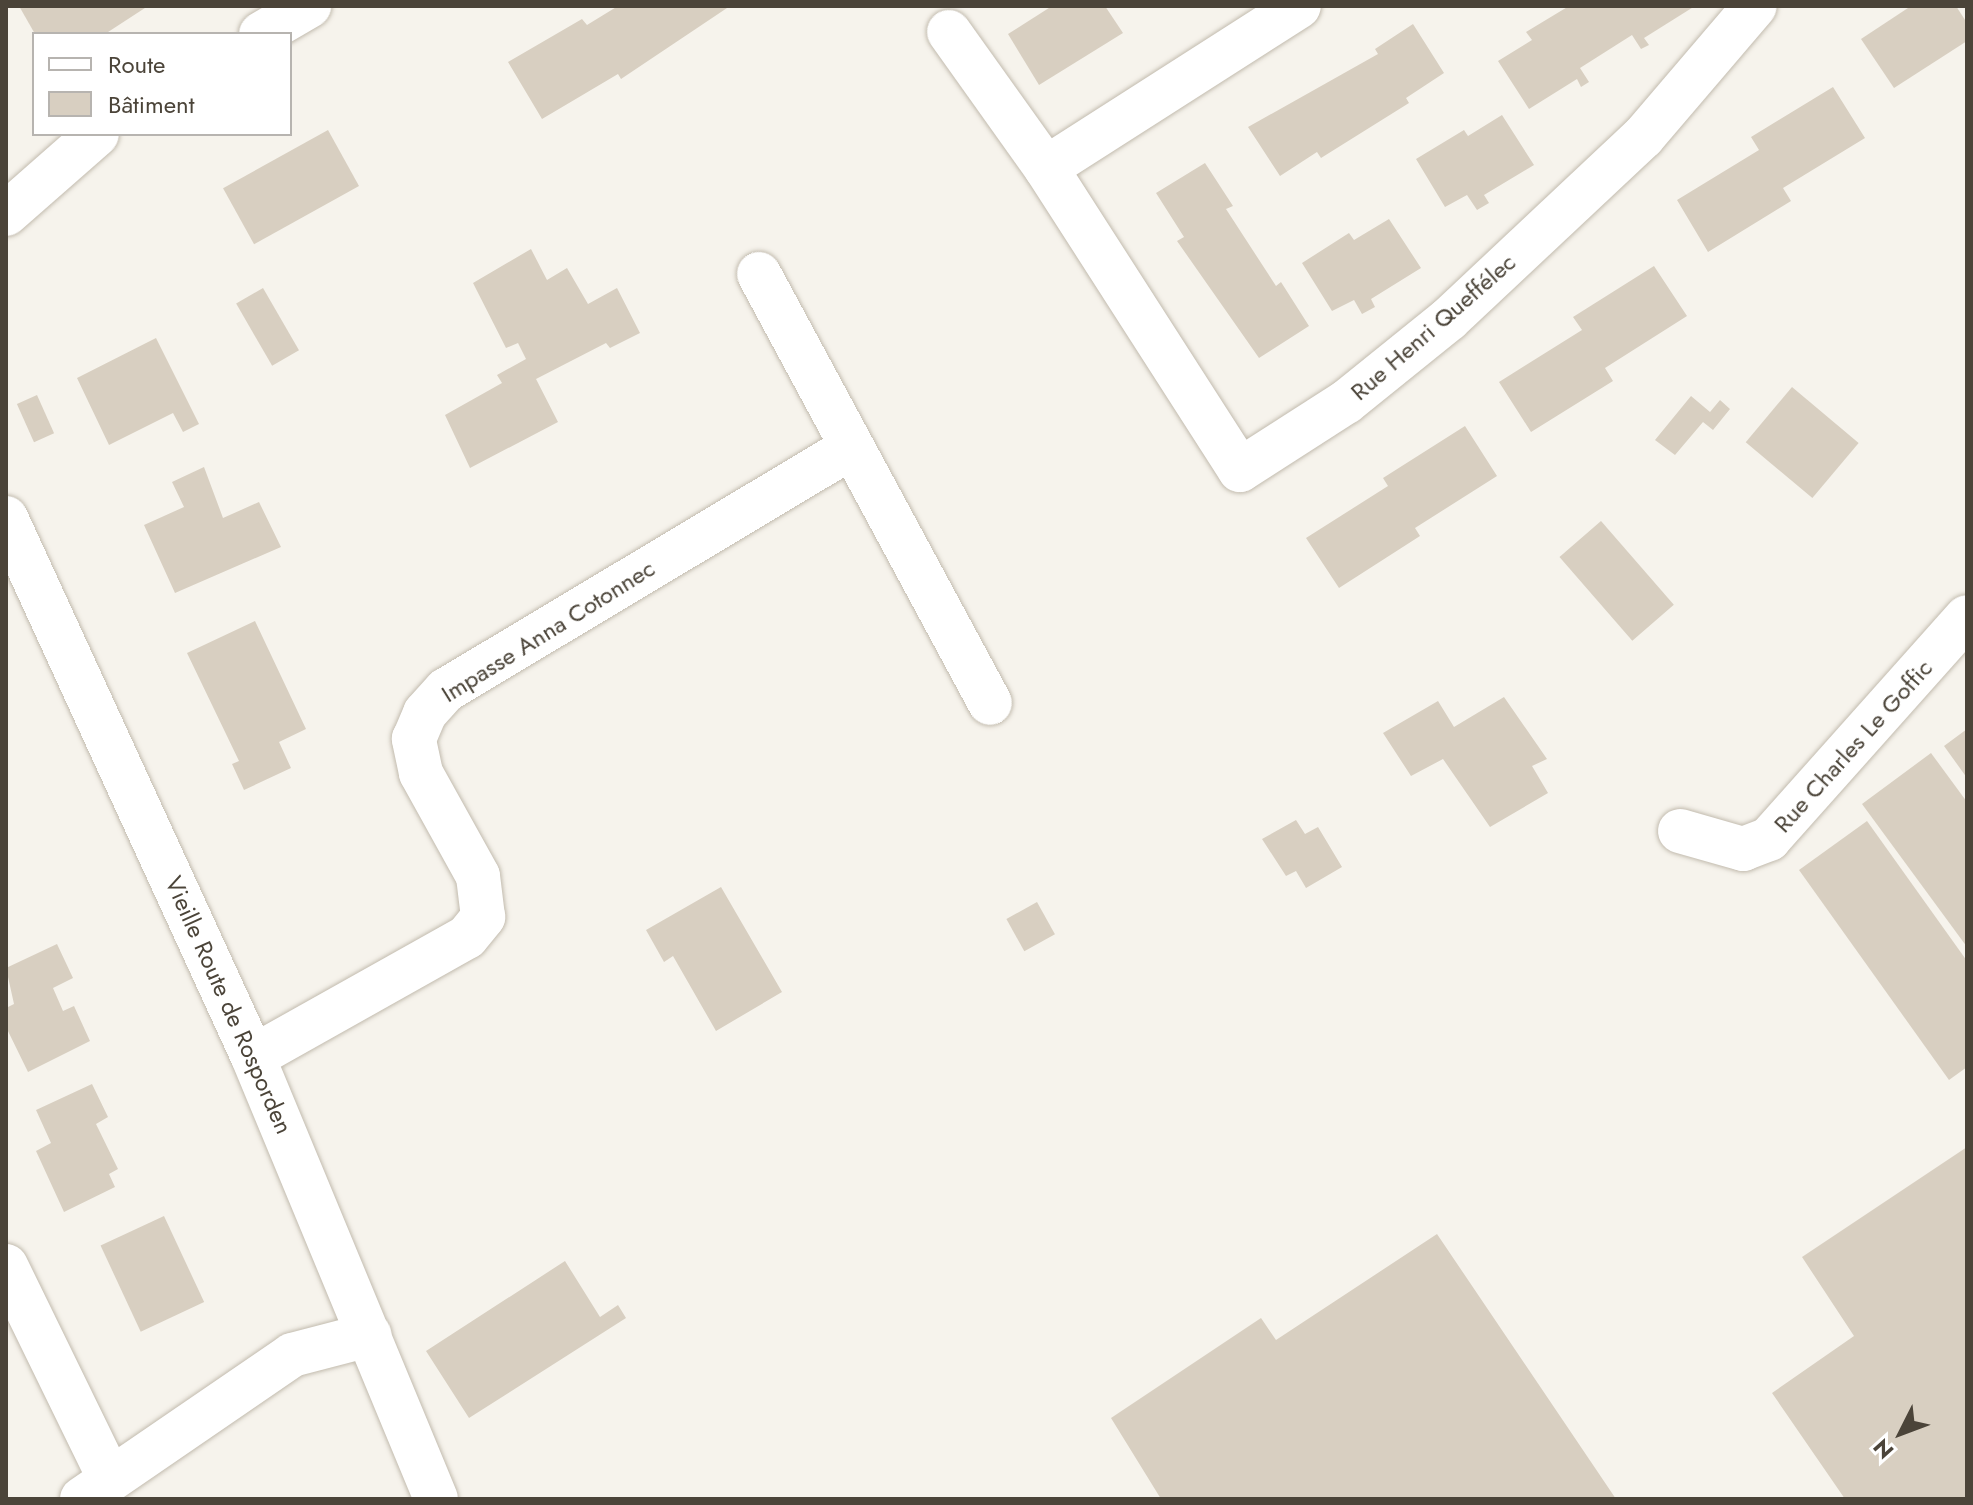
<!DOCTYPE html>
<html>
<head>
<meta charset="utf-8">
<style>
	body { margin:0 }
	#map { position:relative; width:1973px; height:1505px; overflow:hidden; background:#f6f3ec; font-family:Jost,sans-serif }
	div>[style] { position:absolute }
	.building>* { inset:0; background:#d8cfc1; transform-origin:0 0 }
	.roads { filter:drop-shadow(0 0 2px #c2bbae) drop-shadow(0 0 2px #c2bbae) }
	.minor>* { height:44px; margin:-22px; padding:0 22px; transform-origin:22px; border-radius:22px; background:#fff }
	span { translate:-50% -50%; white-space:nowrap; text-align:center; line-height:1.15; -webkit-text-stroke:6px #fff; paint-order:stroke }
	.street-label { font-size:24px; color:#4b4439 }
	.frame { position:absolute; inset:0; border:8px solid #4b4439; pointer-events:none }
	.legend { position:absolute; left:32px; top:32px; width:260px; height:104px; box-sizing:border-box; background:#fff; border:2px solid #b7b4b0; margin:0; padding:10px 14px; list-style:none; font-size:24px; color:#4b4439 }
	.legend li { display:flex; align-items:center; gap:16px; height:40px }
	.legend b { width:40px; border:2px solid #b7b4b0 }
	.north { position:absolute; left:1861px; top:1393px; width:80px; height:80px; -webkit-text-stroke:6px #fff; paint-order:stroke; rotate:228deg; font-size:22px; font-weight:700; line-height:32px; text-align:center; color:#4b4439 }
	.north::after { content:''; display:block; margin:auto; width:28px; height:36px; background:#4b4439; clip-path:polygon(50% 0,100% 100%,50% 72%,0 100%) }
</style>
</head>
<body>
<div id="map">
	<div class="building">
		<i style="clip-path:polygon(19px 6px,148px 6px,105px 34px,35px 34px)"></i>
		<i style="clip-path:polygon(618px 6px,730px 6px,621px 79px,618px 74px,542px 119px,508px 62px,582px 19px,587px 25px)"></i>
		<i style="clip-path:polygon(1052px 6px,1105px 6px,1123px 33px,1039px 85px,1008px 34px)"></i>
		<i style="clip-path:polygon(1569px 6px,1695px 6px,1644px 38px,1649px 45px,1641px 49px,1632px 35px,1580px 68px,1589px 82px,1581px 87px,1577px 79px,1529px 109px,1498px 61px,1532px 40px,1526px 32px)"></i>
		<i style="clip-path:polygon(1911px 6px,1956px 6px,1967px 23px,1967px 41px,1894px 88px,1861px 39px)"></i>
		<i style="clip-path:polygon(1413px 24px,1444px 73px,1406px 98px,1409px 103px,1321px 158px,1317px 152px,1280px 176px,1248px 127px,1378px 54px,1375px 49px)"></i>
		<i style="clip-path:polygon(1833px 87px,1865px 138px,1783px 188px,1791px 201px,1708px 252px,1677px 200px,1759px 150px,1751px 137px)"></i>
		<i style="clip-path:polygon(1502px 115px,1534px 165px,1484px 195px,1489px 203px,1477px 210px,1467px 195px,1445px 207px,1416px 159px,1464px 130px,1468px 136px)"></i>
		<i style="left:328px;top:130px;width:64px;height:120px;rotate:61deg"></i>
		<i style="clip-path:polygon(1205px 163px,1233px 206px,1226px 209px,1276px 286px,1281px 282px,1309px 326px,1259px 358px,1177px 241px,1184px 237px,1156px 193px)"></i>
		<i style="clip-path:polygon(1389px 219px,1421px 268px,1371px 299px,1375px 307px,1362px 314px,1354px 300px,1332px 311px,1302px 263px,1349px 233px,1354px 240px)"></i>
		<i style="clip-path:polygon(531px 249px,547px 280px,567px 268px,588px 304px,617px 288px,640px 333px,610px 348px,606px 343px,536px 379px,558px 422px,470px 468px,445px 415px,502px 383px,497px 375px,526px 359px,518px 343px,506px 348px,473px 283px)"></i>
		<i style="clip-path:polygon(1654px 266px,1687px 316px,1605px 368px,1613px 381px,1531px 432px,1499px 382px,1582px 330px,1573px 317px)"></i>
		<i style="left:263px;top:288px;width:72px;height:31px;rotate:60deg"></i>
		<i style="clip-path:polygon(156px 338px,199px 424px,183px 432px,173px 413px,109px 445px,77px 378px)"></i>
		<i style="left:1792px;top:387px;width:87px;height:72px;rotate:40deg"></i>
		<i style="left:37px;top:395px;width:42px;height:22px;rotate:66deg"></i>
		<i style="clip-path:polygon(1691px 396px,1710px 412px,1720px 400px,1730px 409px,1713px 430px,1703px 422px,1675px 455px,1655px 440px)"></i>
		<i style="clip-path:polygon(1465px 426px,1497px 476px,1415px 528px,1420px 536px,1339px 588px,1306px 538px,1388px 486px,1383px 478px)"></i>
		<i style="clip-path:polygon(204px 467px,223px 518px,259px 502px,281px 547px,175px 593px,144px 525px,184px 507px,172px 482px)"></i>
		<i style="left:1601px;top:521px;width:111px;height:55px;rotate:49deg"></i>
		<i style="clip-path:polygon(255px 621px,306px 729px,279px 742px,291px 768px,244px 790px,232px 764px,239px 761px,187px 653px)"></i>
		<i style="clip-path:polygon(1504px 697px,1547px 759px,1532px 766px,1548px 793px,1490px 827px,1443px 759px,1411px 776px,1383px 733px,1438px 701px,1454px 727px)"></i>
		<i style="clip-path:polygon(1967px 729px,1967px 778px,1944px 746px)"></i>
		<i style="clip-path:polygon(1931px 753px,1967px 802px,1967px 947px,1862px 804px)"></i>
		<i style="clip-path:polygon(1296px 820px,1305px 834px,1318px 827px,1342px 867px,1306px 888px,1296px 871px,1286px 876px,1262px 839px)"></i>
		<i style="clip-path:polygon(1867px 821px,1967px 961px,1967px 1067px,1949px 1080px,1799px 870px)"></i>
		<i style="clip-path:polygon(721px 887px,782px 992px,716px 1031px,673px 956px,664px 962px,646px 930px)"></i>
		<i style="left:1037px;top:902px;width:37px;height:35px;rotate:61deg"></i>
		<i style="clip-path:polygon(57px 944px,73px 978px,53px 988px,63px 1011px,74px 1006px,90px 1041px,28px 1072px,6px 1027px,6px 1008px,14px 1004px,6px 968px)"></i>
		<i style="clip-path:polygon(92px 1084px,108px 1117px,96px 1124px,118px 1169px,109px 1174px,115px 1187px,64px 1212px,36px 1151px,51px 1143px,36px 1110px)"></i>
		<i style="clip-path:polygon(1967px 1147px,1967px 1499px,1845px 1499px,1772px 1393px,1854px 1336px,1802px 1257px)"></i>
		<i style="left:164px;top:1216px;width:95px;height:70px;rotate:65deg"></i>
		<i style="clip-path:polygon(1437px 1234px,1616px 1499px,1161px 1499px,1111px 1418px,1261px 1318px,1276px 1340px)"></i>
		<i style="clip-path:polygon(565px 1261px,600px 1317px,618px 1305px,626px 1318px,469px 1418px,426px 1351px)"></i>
	</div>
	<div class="roads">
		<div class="minor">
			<i style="left:949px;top:32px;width:167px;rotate:54.5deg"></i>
			<i style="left:1046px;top:168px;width:359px;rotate:57.3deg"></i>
			<i style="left:1240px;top:470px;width:126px;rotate:-32.7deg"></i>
			<i style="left:1346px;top:402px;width:132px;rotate:-38.9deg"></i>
			<i style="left:1449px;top:319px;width:266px;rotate:-43.2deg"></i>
			<i style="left:1643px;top:137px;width:172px;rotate:-49.5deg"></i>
			<i style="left:261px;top:34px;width:56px;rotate:-30.3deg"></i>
			<i style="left:1046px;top:168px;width:300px;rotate:-32.6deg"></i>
			<i style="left:6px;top:214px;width:121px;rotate:-41.3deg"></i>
			<i style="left:759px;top:274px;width:487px;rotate:61.7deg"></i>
			<i style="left:6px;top:518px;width:593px;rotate:65.38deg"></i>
			<i style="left:253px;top:1057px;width:478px;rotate:67.5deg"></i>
			<i style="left:1680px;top:831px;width:66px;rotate:15.9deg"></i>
			<i style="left:1743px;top:849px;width:28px;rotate:-21deg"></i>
			<i style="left:1769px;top:839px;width:297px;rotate:-48.3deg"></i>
			<i style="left:253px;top:1057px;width:245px;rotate:-29.3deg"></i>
			<i style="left:467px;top:937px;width:26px;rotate:-51deg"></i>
			<i style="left:483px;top:917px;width:41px;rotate:-97deg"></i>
			<i style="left:478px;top:876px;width:118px;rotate:-119deg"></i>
			<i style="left:421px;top:773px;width:35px;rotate:-102deg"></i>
			<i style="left:414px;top:739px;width:28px;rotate:-67deg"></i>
			<i style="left:425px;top:713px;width:31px;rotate:-48deg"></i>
			<i style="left:446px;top:690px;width:471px;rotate:-30.9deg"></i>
			<i style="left:6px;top:1266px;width:237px;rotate:64deg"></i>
			<i style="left:82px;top:1499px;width:255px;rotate:-34.4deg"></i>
			<i style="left:292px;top:1355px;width:80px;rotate:-14.6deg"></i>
		</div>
	</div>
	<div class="street-label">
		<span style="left:1433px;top:327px;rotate:-41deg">Rue Henri Queffélec</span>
		<span style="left:548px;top:631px;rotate:-32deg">Impasse Anna Cotonnec</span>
		<span style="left:1853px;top:746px;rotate:-48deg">Rue Charles Le Goffic</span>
		<span style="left:229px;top:1005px;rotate:66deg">Vieille Route de Rosporden</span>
	</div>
	<div class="frame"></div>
	<ul class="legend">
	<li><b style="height:10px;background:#fff"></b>Route</li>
	<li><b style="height:22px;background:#d8cfc1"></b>Bâtiment</li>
	</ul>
	<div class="north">N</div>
</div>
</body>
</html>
